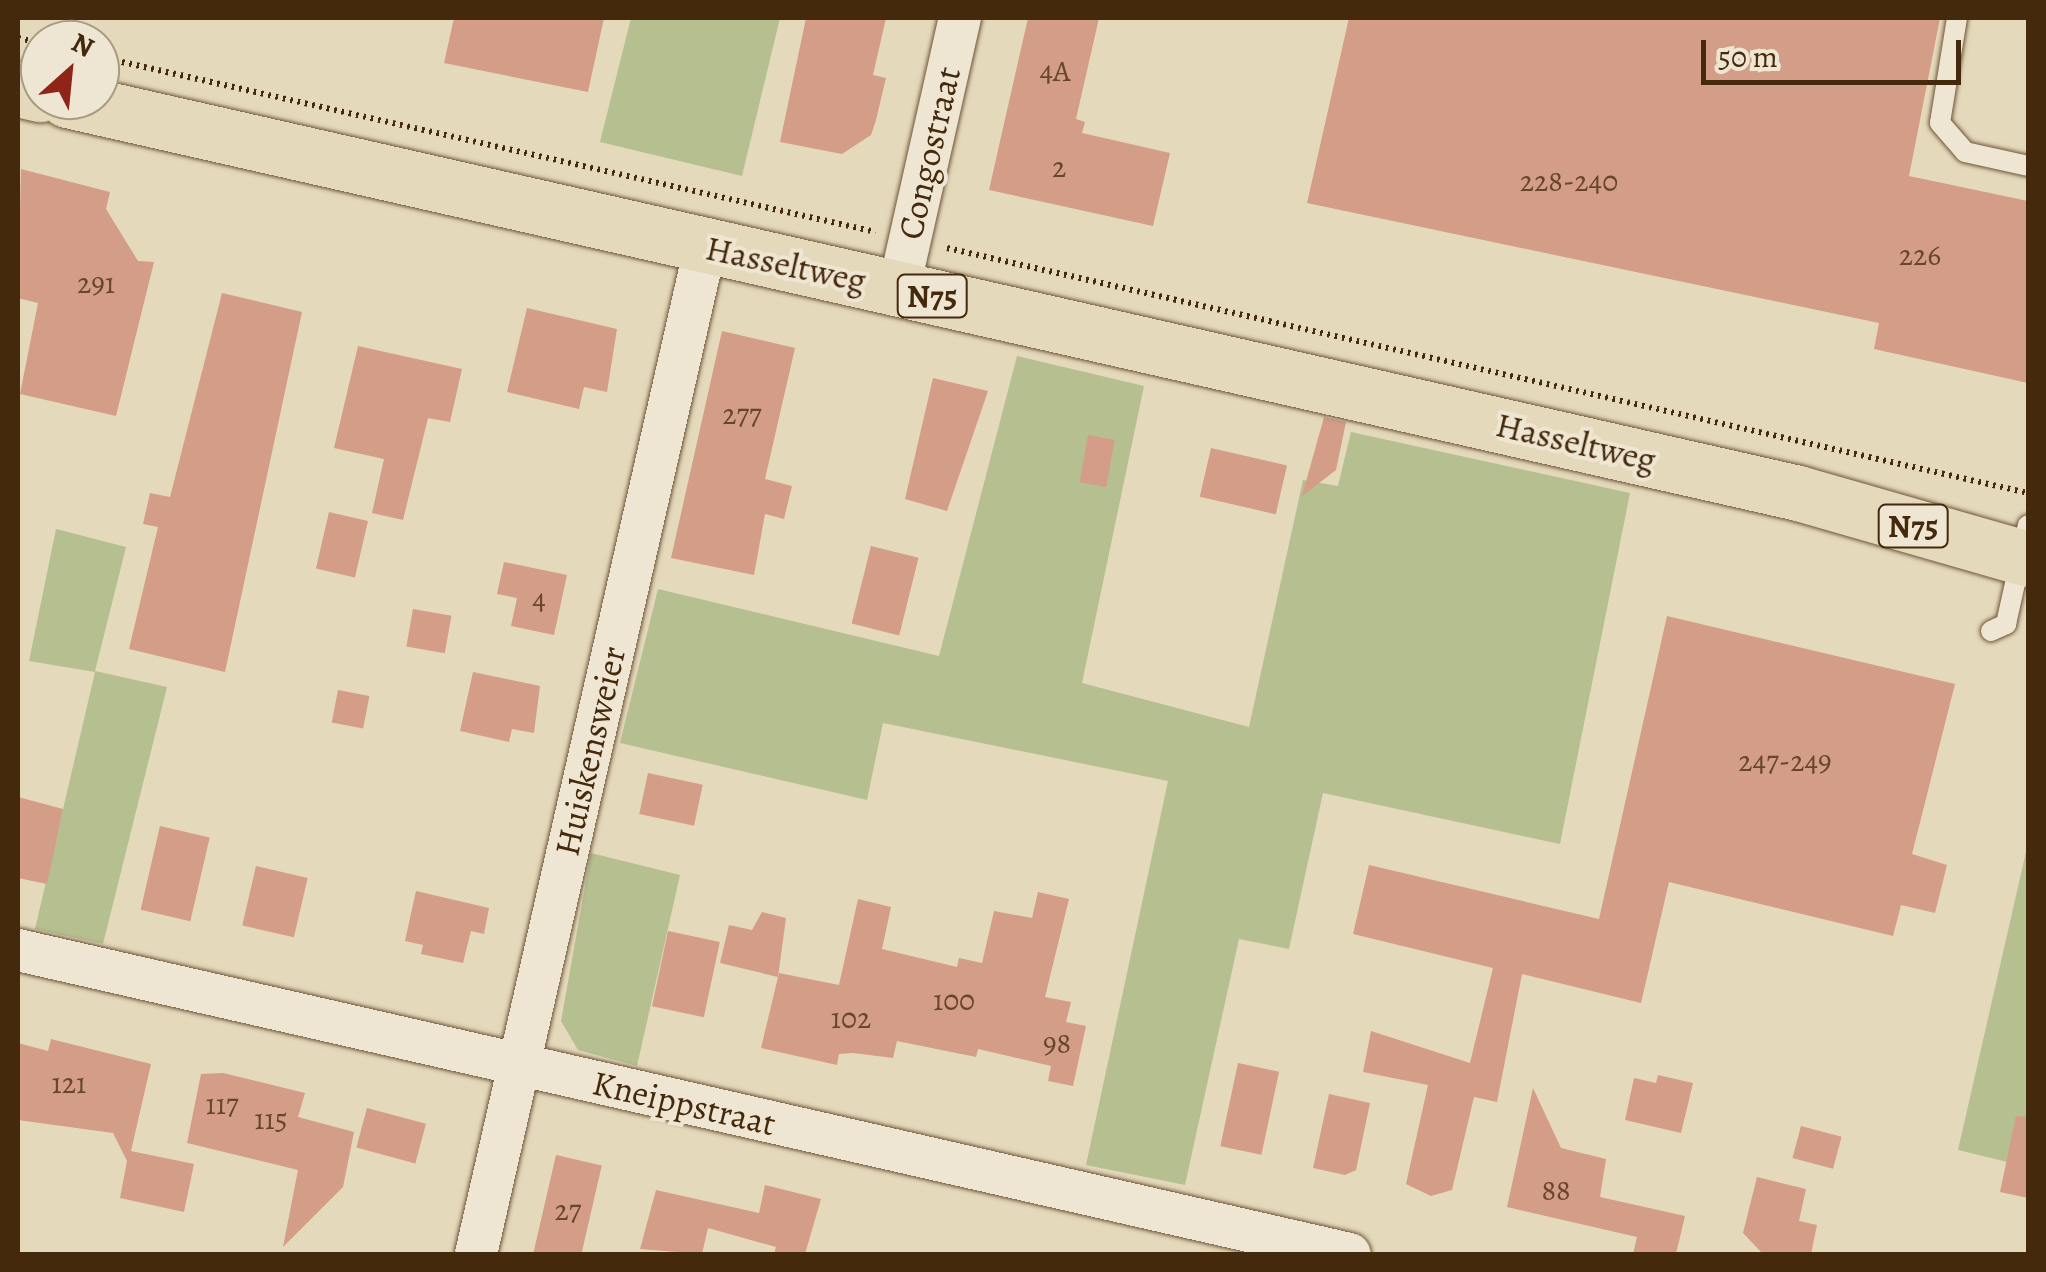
<!DOCTYPE html>
<html>
<head>
<meta charset="utf-8">
<style>
	body { margin:0 }
	#map { position:relative; width:2046px; height:1272px; overflow:hidden; background:#e5d9bb; font-family:Alegreya,serif }
	div>[style] { position:absolute }
	.green>* { inset:0; background:#b6bf8f }
	.building>* { inset:0; background:#d39d88; transform-origin:0 0 }
	.path>* { height:6px; margin-top:-3px; transform-origin:0; background:repeating-linear-gradient(90deg,#45290c 0 2.5px,transparent 0 7.5px) }
	.roads { filter:drop-shadow(0 0 2px #6d5538) drop-shadow(0 0 2px #6d5538) }
	.lane>* { height:20px; margin:-10px; padding:0 10px; transform-origin:10px; border-radius:10px; background:#eee6d3 }
	.street>* { height:42px; margin:-21px; padding:0 21px; transform-origin:21px; border-radius:21px; background:#eee6d3 }
	.primary>* { height:55px; margin:-27.5px; padding:0 27.5px; transform-origin:27.5px; border-radius:27.5px; background:#e5d9bb }
	span { translate:-50% -50%; white-space:nowrap; text-align:center; line-height:1.15; -webkit-text-stroke:8px #eee6d3; paint-order:stroke }
	.number-label { font-size:30px; color:#68462b }
	.number-label span { -webkit-text-stroke-width:0 }
	.shield-label span { padding:2px 8px; background:#eee6d3; border:2px solid; border-radius:8px; -webkit-text-stroke-width:0 }
	.shield-label { font-size:32px; color:#45290c; font-weight:700 }
	.street-label { font-size:35px; color:#45290c }
	.frame { position:absolute; inset:0; border:20px solid #45290c; pointer-events:none }
	.north { position:absolute; left:20px; top:20px; width:100px; height:100px; box-sizing:border-box; background:#eee6d3; border:2px solid #aa9a83; border-radius:50%; rotate:27deg; font-size:28px; font-weight:700; line-height:40px; text-align:center; color:#45290c }
	.north::after { content:''; display:block; margin:auto; width:35px; height:45px; background:#8f2418; clip-path:polygon(50% 0,100% 100%,50% 72%,0 100%) }
	.scale { position:absolute; left:1701px; top:40px; width:260px; height:45px; box-sizing:border-box; border:5px solid #45290c; border-top:0; padding-left:12px; font-size:30px; line-height:35px; white-space:nowrap; color:#45290c; -webkit-text-stroke:8px #eee6d3; paint-order:stroke }
</style>
</head>
<body>
<div id="map">
	<div class="green">
		<i style="clip-path:polygon(631px 18px,780px 18px,742px 176px,600px 142px)"></i>
		<i style="clip-path:polygon(1017px 356px,1144px 386px,1082px 683px,1249px 727px,1303px 480px,1338px 486px,1351px 432px,1630px 493px,1560px 844px,1323px 793px,1289px 949px,1239px 939px,1185px 1185px,1086px 1165px,1168px 781px,883px 723px,867px 800px,620px 743px,658px 589px,939px 656px)"></i>
		<i style="clip-path:polygon(56px 529px,126px 547px,95px 671px,167px 687px,103px 944px,35px 929px,95px 672px,29px 661px)"></i>
		<i style="clip-path:polygon(2028px 843px,2028px 1167px,1958px 1150px)"></i>
		<i style="clip-path:polygon(591px 853px,680px 875px,637px 1066px,578px 1050px,561px 1021px)"></i>
	</div>
	<div class="building">
		<i style="clip-path:polygon(454px 18px,604px 18px,588px 92px,444px 63px)"></i>
		<i style="clip-path:polygon(806px 18px,886px 18px,873px 75px,886px 78px,876px 120px,871px 135px,842px 154px,780px 142px)"></i>
		<i style="clip-path:polygon(1028px 18px,1099px 18px,1076px 119px,1085px 122px,1082px 133px,1170px 153px,1153px 226px,989px 190px)"></i>
		<i style="clip-path:polygon(1349px 18px,1940px 18px,1909px 176px,2028px 201px,2028px 383px,1874px 349px,1879px 323px,1307px 203px)"></i>
		<i style="clip-path:polygon(21px 169px,110px 192px,106px 209px,138px 261px,154px 262px,116px 416px,20px 394px,38px 303px,18px 298px)"></i>
		<i style="clip-path:polygon(222px 293px,302px 312px,225px 672px,129px 649px,158px 527px,143px 524px,150px 493px,170px 497px)"></i>
		<i style="clip-path:polygon(527px 308px,617px 329px,607px 392px,584px 387px,579px 409px,507px 392px)"></i>
		<i style="clip-path:polygon(722px 331px,795px 348px,765px 479px,792px 486px,784px 519px,765px 514px,754px 575px,671px 558px)"></i>
		<i style="clip-path:polygon(358px 346px,462px 369px,450px 422px,428px 418px,403px 520px,372px 513px,384px 459px,334px 448px)"></i>
		<i style="clip-path:polygon(933px 378px,988px 391px,947px 511px,905px 499px)"></i>
		<i style="clip-path:polygon(1324px 417px,1346px 422px,1336px 470px,1302px 496px)"></i>
		<i style="left:1088px;top:435px;width:27px;height:48px;rotate:10deg"></i>
		<i style="left:1211px;top:448px;width:78px;height:50px;rotate:13deg"></i>
		<i style="left:329px;top:512px;width:40px;height:58px;rotate:13deg"></i>
		<i style="left:871px;top:546px;width:49px;height:80px;rotate:14deg"></i>
		<i style="clip-path:polygon(504px 562px,567px 575px,554px 635px,511px 626px,517px 598px,497px 594px)"></i>
		<i style="left:413px;top:609px;width:39px;height:38px;rotate:10deg"></i>
		<i style="clip-path:polygon(1667px 616px,1955px 684px,1912px 854px,1947px 865px,1935px 913px,1901px 905px,1893px 936px,1669px 882px,1641px 1003px,1522px 974px,1497px 1102px,1474px 1097px,1452px 1190px,1431px 1196px,1406px 1184px,1428px 1085px,1363px 1072px,1371px 1031px,1470px 1063px,1493px 968px,1353px 934px,1369px 865px,1599px 919px)"></i>
		<i style="clip-path:polygon(473px 672px,540px 686px,534px 733px,512px 729px,509px 742px,460px 731px)"></i>
		<i style="left:338px;top:690px;width:32px;height:33px;rotate:11deg"></i>
		<i style="left:648px;top:773px;width:56px;height:42px;rotate:12deg"></i>
		<i style="clip-path:polygon(18px 797px,63px 809px,47px 884px,18px 878px)"></i>
		<i style="left:160px;top:826px;width:51px;height:86px;rotate:13deg"></i>
		<i style="left:256px;top:866px;width:53px;height:61px;rotate:13deg"></i>
		<i style="clip-path:polygon(416px 891px,489px 908px,484px 934px,471px 931px,463px 963px,421px 954px,423px 945px,405px 941px)"></i>
		<i style="clip-path:polygon(1038px 892px,1069px 899px,1045px 997px,1071px 1002px,1066px 1022px,1086px 1026px,1073px 1086px,1048px 1081px,1051px 1066px,978px 1049px,976px 1057px,897px 1041px,893px 1058px,853px 1053px,839px 1054px,837px 1065px,761px 1048px,779px 973px,839px 985px,858px 899px,891px 907px,882px 949px,957px 967px,959px 958px,982px 963px,994px 911px,1032px 918px)"></i>
		<i style="clip-path:polygon(762px 912px,786px 918px,778px 977px,720px 963px,729px 925px,752px 930px)"></i>
		<i style="left:668px;top:931px;width:53px;height:77px;rotate:12deg"></i>
		<i style="clip-path:polygon(51px 1039px,151px 1064px,131px 1151px,194px 1164px,184px 1212px,120px 1198px,127px 1161px,113px 1133px,18px 1120px,18px 1043px,48px 1051px)"></i>
		<i style="left:1238px;top:1063px;width:42px;height:85px;rotate:12deg"></i>
		<i style="clip-path:polygon(223px 1073px,305px 1093px,298px 1117px,354px 1132px,343px 1187px,283px 1247px,298px 1170px,187px 1143px,201px 1074px)"></i>
		<i style="clip-path:polygon(1658px 1075px,1693px 1083px,1681px 1133px,1625px 1120px,1634px 1078px,1656px 1083px)"></i>
		<i style="clip-path:polygon(1533px 1088px,1561px 1148px,1606px 1159px,1600px 1197px,1685px 1216px,1676px 1254px,1633px 1254px,1637px 1237px,1507px 1207px)"></i>
		<i style="clip-path:polygon(1329px 1094px,1370px 1103px,1356px 1170px,1345px 1175px,1313px 1168px)"></i>
		<i style="left:367px;top:1108px;width:61px;height:41px;rotate:15deg"></i>
		<i style="clip-path:polygon(2016px 1116px,2028px 1117px,2028px 1198px,2000px 1192px)"></i>
		<i style="left:1801px;top:1126px;width:42px;height:33px;rotate:15deg"></i>
		<i style="left:556px;top:1155px;width:47px;height:102px;rotate:13deg"></i>
		<i style="clip-path:polygon(1757px 1177px,1806px 1189px,1799px 1221px,1817px 1225px,1811px 1254px,1763px 1254px,1743px 1233px)"></i>
		<i style="clip-path:polygon(765px 1185px,821px 1199px,805px 1254px,774px 1254px,776px 1247px,708px 1228px,702px 1254px,640px 1249px,656px 1190px,759px 1213px)"></i>
	</div>
	<div class="path">
		<i style="left:18px;top:38px;width:23px;rotate:13deg"></i>
		<i style="left:100px;top:57px;width:795px;rotate:12.71deg"></i>
		<i style="left:947px;top:248px;width:1108px;rotate:12.77deg"></i>
	</div>
	<div class="roads">
		<div class="lane">
			<i style="left:1957px;top:18px;width:106px;rotate:99.2deg"></i>
			<i style="left:1940px;top:123px;width:38px;rotate:49deg"></i>
			<i style="left:1965px;top:152px;width:65px;rotate:12.5deg"></i>
			<i style="left:1991px;top:631px;width:17px;rotate:-25deg"></i>
			<i style="left:2006px;top:624px;width:101px;rotate:-77.5deg"></i>
		</div>
		<div class="street">
			<i style="left:899px;top:288px;width:277px;rotate:-77.3deg"></i>
			<i style="left:18px;top:950px;width:1366px;rotate:12.86deg"></i>
			<i style="left:476px;top:1254px;width:1032px;rotate:-77.18deg"></i>
		</div>
		<div class="primary">
			<i style="left:18px;top:89px;width:23px;rotate:13deg"></i>
			<i style="left:67px;top:100px;width:1775px;rotate:12.79deg"></i>
			<i style="left:1798px;top:493px;width:239px;rotate:16deg"></i>
		</div>
	</div>
	<div class="number-label">
		<span style="left:1055px;top:71px">4A</span>
		<span style="left:1059px;top:167px">2</span>
		<span style="left:1569px;top:181px">228-240</span>
		<span style="left:1920px;top:255px">226</span>
		<span style="left:96px;top:283px">291</span>
		<span style="left:742px;top:414px">277</span>
		<span style="left:539px;top:599px">4</span>
		<span style="left:1785px;top:761px">247-249</span>
		<span style="left:954px;top:1000px">100</span>
		<span style="left:851px;top:1018px">102</span>
		<span style="left:1057px;top:1043px">98</span>
		<span style="left:69px;top:1083px">121</span>
		<span style="left:222px;top:1104px">117</span>
		<span style="left:271px;top:1119px">115</span>
		<span style="left:1556px;top:1190px">88</span>
		<span style="left:568px;top:1210px">27</span>
	</div>
	<div class="shield-label">
		<span style="left:932px;top:296px">N75</span>
		<span style="left:1913px;top:526px">N75</span>
	</div>
	<div class="street-label">
		<span style="left:929px;top:153px;rotate:-77deg">Congostraat</span>
		<span style="left:786px;top:264px;rotate:12deg">Hasseltweg</span>
		<span style="left:1576px;top:442px;rotate:13deg">Hasseltweg</span>
		<span style="left:590px;top:751px;rotate:-77deg">Huiskensweier</span>
		<span style="left:684px;top:1103px;rotate:13deg">Kneippstraat</span>
	</div>
	<div class="frame"></div>
	<div class="north">N</div>
	<div class="scale">50 m</div>
</div>
</body>
</html>
